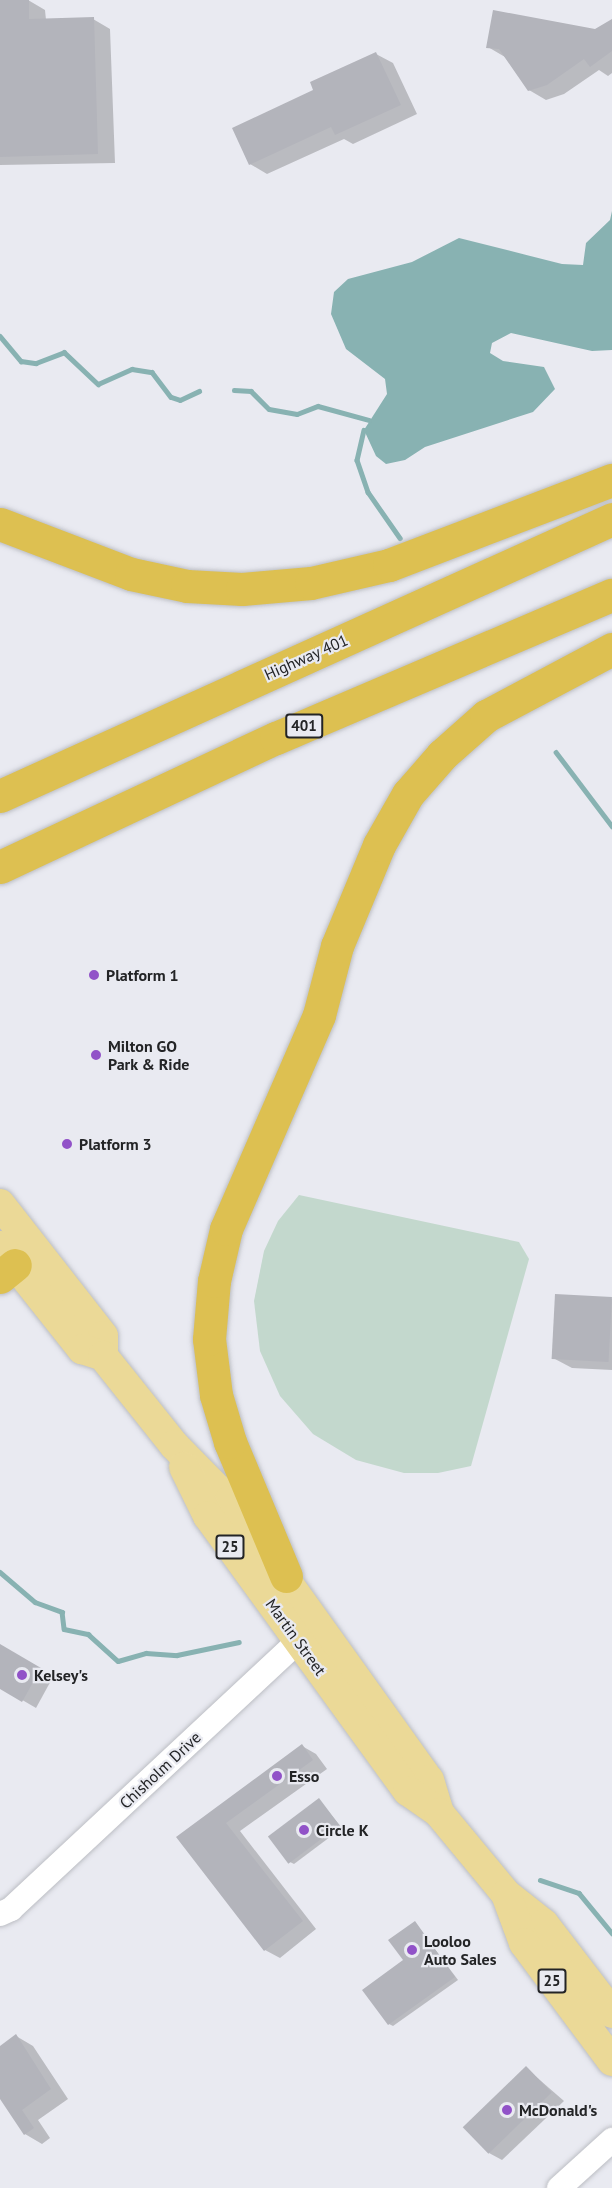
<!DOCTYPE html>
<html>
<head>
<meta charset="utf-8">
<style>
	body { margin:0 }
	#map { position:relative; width:612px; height:2188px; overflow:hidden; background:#e9eaf1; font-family:"PT Sans",sans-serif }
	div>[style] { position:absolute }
	.green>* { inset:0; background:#c3d8cd }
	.water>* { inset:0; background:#88b2b2 }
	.shadow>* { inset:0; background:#0003 }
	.stream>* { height:4.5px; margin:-2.25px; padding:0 2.25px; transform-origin:2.25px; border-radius:2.25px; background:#88b2b2 }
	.building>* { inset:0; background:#b3b4bb; transform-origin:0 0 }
	.roads { filter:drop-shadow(0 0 2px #bcbec4) drop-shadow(0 0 2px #bcbec4) }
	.minor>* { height:24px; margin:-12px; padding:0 12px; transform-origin:12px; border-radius:12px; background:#fff }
	.major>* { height:30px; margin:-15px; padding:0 15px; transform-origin:15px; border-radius:15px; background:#ebd997 }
	.highway>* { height:33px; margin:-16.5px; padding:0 16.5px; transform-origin:16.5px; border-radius:16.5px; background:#ddc051 }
	.dots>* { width:16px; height:16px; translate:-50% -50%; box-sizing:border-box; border:3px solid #e9eaf1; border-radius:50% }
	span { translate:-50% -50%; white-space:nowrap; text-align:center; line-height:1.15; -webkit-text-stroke:4.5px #e9eaf1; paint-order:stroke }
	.shield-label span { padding:2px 4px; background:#e9eaf1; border:2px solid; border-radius:4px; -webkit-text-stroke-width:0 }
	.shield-label { font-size:15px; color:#232426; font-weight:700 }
	.street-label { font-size:16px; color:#232426 }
	.poi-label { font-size:16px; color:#232426; font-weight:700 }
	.left { translate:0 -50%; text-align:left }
</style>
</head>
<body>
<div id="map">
	<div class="green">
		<i style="clip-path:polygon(299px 1195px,519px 1242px,529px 1259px,471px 1466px,438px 1473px,404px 1473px,356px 1460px,313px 1434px,280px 1396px,260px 1351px,254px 1301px,264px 1251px,278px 1221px)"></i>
	</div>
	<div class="water">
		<i style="clip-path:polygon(612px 211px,612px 350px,592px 351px,511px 333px,492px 343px,490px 353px,503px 361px,544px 367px,555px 389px,533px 412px,425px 447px,405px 460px,386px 464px,376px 456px,364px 430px,387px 394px,385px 379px,346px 349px,331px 314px,334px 292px,348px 279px,412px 262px,459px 238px,562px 264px,583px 265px,586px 243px,610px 220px)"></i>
	</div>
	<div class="shadow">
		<i style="clip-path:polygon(28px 0,45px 10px,46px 20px,93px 19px,110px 29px,115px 163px,0 165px,0 1px)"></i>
		<i style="clip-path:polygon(612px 20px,612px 73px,608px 76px,599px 70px,564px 94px,546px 100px,529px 90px,505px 57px,488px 47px,595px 31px)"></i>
		<i style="clip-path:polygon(376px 54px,393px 63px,417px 114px,353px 144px,344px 139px,267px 174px,250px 164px,315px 91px)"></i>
		<i style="clip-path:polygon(612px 1298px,612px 1370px,572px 1368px,555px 1359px)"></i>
		<i style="clip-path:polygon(0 1645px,53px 1677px,36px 1708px,0 1687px)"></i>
		<i style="clip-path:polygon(302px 1746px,316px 1754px,327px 1769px,240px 1831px,316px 1929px,280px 1958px,265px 1950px,178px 1838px)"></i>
		<i style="clip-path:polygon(319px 1800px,342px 1828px,294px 1864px,290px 1862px)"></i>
		<i style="clip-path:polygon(415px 1923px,458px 1980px,393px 2026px,389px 2024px)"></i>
		<i style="clip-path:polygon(16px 2036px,33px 2046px,68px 2099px,38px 2120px,50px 2138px,42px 2144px,25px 2134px,0 2097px,0 2048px)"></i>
		<i style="clip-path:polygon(526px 2068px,564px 2101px,502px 2160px,489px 2153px)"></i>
	</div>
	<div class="stream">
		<i style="left:0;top:336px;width:33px;rotate:50deg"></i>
		<i style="left:21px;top:361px;width:15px;rotate:8deg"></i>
		<i style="left:36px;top:363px;width:30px;rotate:-21deg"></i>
		<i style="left:64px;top:352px;width:47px;rotate:43.3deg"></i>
		<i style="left:98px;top:384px;width:37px;rotate:-24deg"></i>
		<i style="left:132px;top:369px;width:20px;rotate:9deg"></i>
		<i style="left:152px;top:372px;width:31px;rotate:53deg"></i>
		<i style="left:171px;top:397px;width:9px;rotate:18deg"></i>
		<i style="left:180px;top:400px;width:21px;rotate:-25deg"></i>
		<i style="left:234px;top:390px;width:17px;rotate:3deg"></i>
		<i style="left:251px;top:391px;width:25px;rotate:45deg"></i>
		<i style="left:269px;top:409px;width:28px;rotate:10deg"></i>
		<i style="left:297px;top:414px;width:22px;rotate:-21deg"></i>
		<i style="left:318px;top:406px;width:53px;rotate:15.4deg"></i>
		<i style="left:364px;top:430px;width:31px;rotate:103deg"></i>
		<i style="left:357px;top:460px;width:34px;rotate:71deg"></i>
		<i style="left:368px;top:492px;width:56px;rotate:55.2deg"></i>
		<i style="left:556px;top:752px;width:93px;rotate:52.9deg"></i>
		<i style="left:0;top:1572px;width:46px;rotate:40.6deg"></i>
		<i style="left:35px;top:1602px;width:29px;rotate:20deg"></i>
		<i style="left:62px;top:1612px;width:17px;rotate:83deg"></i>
		<i style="left:64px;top:1629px;width:25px;rotate:12deg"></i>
		<i style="left:88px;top:1634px;width:40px;rotate:42deg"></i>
		<i style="left:118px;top:1661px;width:29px;rotate:-16deg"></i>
		<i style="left:146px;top:1653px;width:31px;rotate:4deg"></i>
		<i style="left:177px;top:1655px;width:63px;rotate:-11.8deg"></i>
		<i style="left:540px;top:1880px;width:41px;rotate:18.4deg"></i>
		<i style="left:579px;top:1893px;width:52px;rotate:50.5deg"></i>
	</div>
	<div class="building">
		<i style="clip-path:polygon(0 0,29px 0,29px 19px,94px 17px,98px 154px,0 157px)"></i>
		<i style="clip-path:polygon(493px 10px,595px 29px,612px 19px,612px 51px,590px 67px,584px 59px,547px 85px,528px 91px,499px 49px,486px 48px)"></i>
		<i style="clip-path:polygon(376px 52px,401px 105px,335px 135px,331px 127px,249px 165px,232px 128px,313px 90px,310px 82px)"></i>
		<i style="left:555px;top:1294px;width:57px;height:65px;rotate:3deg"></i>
		<i style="clip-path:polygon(0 1644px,41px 1668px,22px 1702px,0 1689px)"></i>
		<i style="clip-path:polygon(302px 1744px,313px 1760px,226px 1823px,303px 1921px,264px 1951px,176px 1837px)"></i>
		<i style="left:319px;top:1798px;width:34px;height:64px;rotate:53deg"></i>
		<i style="clip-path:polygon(415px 1921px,455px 1977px,388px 2025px,362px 1990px,403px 1960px,388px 1940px)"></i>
		<i style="clip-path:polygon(16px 2034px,51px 2089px,22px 2110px,34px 2128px,24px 2135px,0 2099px,0 2046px)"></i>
		<i style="left:526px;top:2066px;width:37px;height:88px;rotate:46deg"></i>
	</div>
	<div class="roads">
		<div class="minor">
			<i style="left:0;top:1914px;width:12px;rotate:-24deg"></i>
			<i style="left:11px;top:1909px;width:412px;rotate:-43deg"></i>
			<i style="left:559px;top:2188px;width:72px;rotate:-42.2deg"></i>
		</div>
		<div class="major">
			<i style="left:0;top:1204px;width:167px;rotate:52deg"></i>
			<i style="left:103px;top:1336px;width:20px;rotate:90deg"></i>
			<i style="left:0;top:1246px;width:132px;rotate:51.5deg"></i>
			<i style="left:82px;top:1349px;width:22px;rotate:18deg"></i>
			<i style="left:103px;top:1356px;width:114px;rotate:51.4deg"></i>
			<i style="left:174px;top:1445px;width:78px;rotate:45.5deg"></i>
			<i style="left:229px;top:1501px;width:343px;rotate:54.4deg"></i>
			<i style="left:429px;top:1780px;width:34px;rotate:73deg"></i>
			<i style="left:184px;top:1467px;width:55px;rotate:63.9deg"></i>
			<i style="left:208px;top:1516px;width:340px;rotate:54deg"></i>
			<i style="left:408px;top:1791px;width:38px;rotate:35deg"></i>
			<i style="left:439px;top:1813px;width:105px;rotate:50.4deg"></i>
			<i style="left:506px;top:1894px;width:48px;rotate:38.3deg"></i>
			<i style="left:544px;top:1924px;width:112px;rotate:52.6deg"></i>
			<i style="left:506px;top:1894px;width:52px;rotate:69.8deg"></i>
			<i style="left:524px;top:1943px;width:147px;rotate:53.3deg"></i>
		</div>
		<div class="highway">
			<i style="left:0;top:524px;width:140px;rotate:20.9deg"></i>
			<i style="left:131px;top:574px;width:57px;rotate:12.1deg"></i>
			<i style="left:187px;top:586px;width:55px;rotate:3.1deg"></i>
			<i style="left:242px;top:589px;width:69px;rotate:-5deg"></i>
			<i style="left:311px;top:583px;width:80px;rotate:-13deg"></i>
			<i style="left:389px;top:565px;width:239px;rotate:-20.9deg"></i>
			<i style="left:0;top:796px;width:672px;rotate:-24.35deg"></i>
			<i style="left:0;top:867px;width:305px;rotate:-25.1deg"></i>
			<i style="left:276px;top:738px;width:365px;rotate:-23.1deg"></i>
			<i style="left:0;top:1277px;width:19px;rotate:-39deg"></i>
			<i style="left:286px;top:1576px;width:145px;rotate:-112.7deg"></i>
			<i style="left:230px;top:1442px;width:49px;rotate:-106.6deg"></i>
			<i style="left:216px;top:1395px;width:56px;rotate:-97.1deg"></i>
			<i style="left:209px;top:1339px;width:58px;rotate:-85.1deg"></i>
			<i style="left:214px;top:1281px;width:53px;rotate:-77deg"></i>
			<i style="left:226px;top:1229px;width:233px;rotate:-66.5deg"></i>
			<i style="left:319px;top:1015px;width:71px;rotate:-75.4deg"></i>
			<i style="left:337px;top:946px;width:109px;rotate:-67.4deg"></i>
			<i style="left:379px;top:845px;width:59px;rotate:-60.4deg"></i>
			<i style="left:408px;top:794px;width:52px;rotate:-48.9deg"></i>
			<i style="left:442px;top:755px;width:59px;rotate:-41.6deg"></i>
			<i style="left:486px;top:716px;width:143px;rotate:-28deg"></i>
		</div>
	</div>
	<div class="dots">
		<i style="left:94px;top:975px;background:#9152c8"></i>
		<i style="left:96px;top:1055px;background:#9152c8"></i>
		<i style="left:67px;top:1144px;background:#9152c8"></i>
		<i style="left:22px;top:1675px;background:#9152c8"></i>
		<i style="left:277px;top:1776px;background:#9152c8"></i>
		<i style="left:304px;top:1830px;background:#9152c8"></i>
		<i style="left:412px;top:1950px;background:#9152c8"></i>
		<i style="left:507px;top:2110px;background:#9152c8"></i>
	</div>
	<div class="shield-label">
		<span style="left:304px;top:726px">401</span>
		<span style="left:230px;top:1547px">25</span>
		<span style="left:552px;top:1981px">25</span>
	</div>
	<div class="street-label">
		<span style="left:306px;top:657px;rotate:-24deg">Highway 401</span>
		<span style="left:296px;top:1637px;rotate:54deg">Martin Street</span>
		<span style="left:160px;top:1770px;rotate:-43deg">Chisholm Drive</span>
	</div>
	<div class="poi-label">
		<span class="left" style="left:106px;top:975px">Platform 1</span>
		<span class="left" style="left:108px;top:1055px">Milton GO<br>Park &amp; Ride</span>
		<span class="left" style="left:79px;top:1144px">Platform 3</span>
		<span class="left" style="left:34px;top:1675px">Kelsey's</span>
		<span class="left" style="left:289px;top:1776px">Esso</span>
		<span class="left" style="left:316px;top:1830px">Circle K</span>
		<span class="left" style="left:424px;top:1950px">Looloo<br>Auto Sales</span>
		<span class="left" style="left:519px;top:2110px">McDonald's</span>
	</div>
</div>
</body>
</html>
